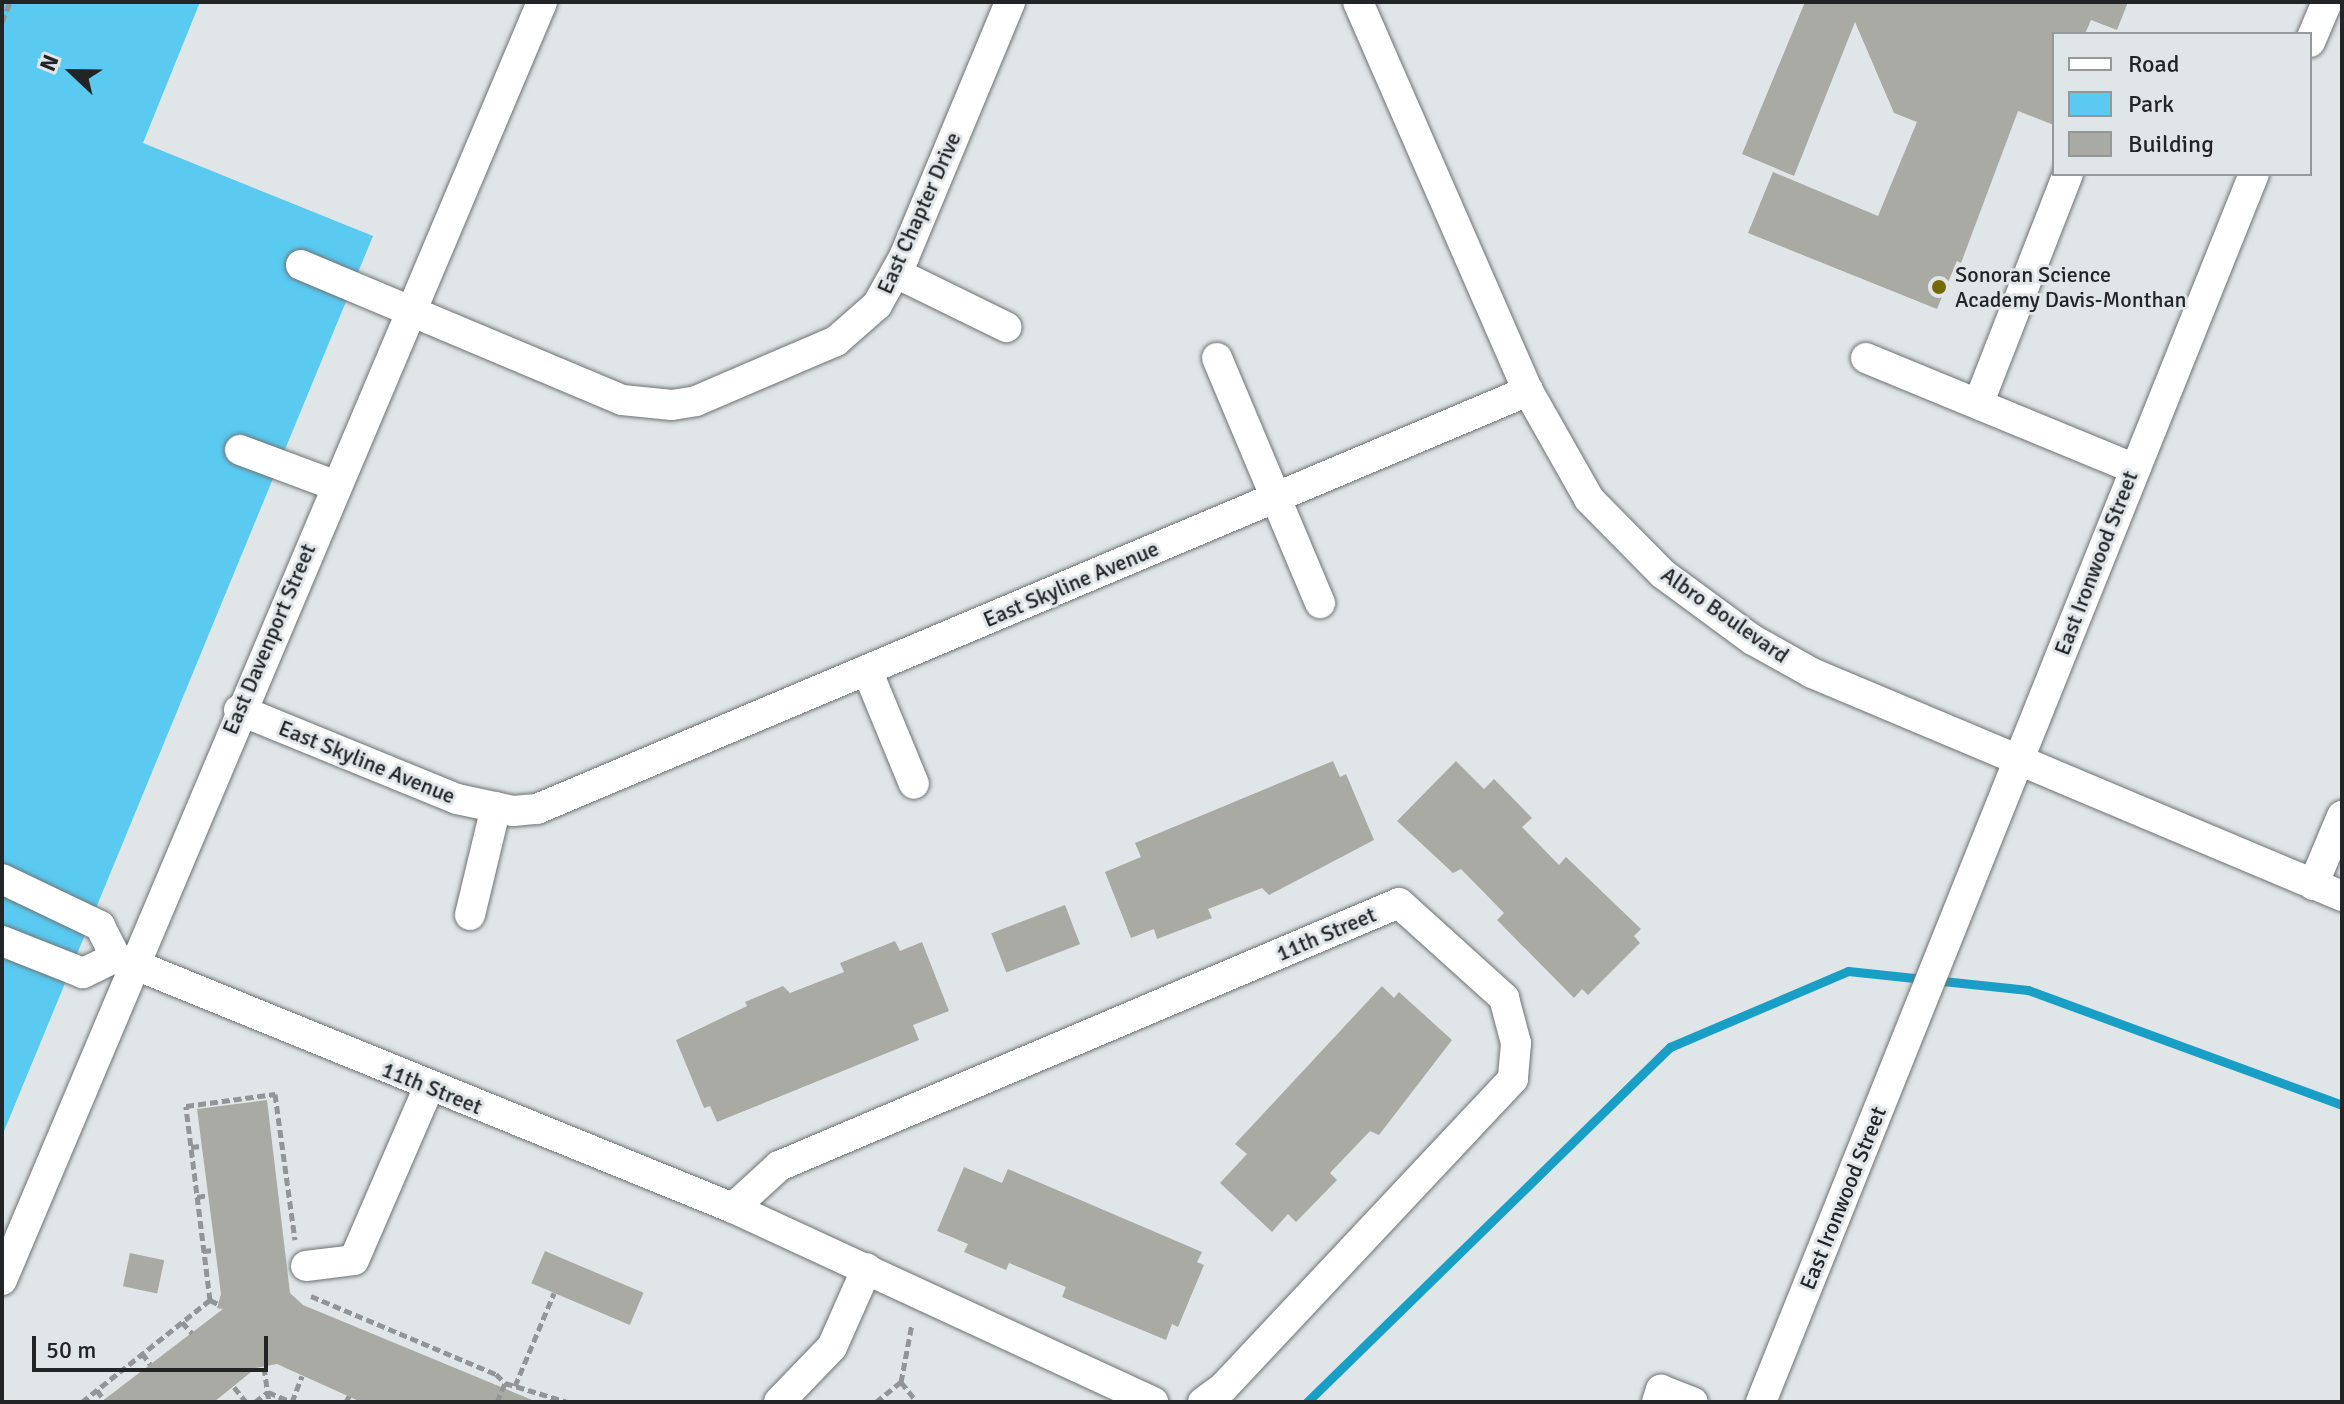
<!DOCTYPE html>
<html>
<head>
<meta charset="utf-8">
<style>
	body { margin:0 }
	#map { position:relative; width:2344px; height:1404px; overflow:hidden; background:#e0e5e7; font-family:Signika,sans-serif }
	div>[style] { position:absolute }
	.green>* { inset:0; background:#5acaf1 }
	.stream>* { height:9px; margin:-4.5px; padding:0 4.5px; transform-origin:4.5px; border-radius:4.5px; background:#199fc5 }
	.building>* { inset:0; background:#aaaaa5; transform-origin:0 0 }
	.path>* { height:5px; margin-top:-2.5px; transform-origin:0; background:repeating-linear-gradient(90deg,#919596 0 8px,transparent 0 12px) }
	.roads { filter:drop-shadow(0 0 2px #6d7273) drop-shadow(0 0 2px #6d7273) }
	.minor>* { height:30px; margin:-15px; padding:0 15px; transform-origin:15px; border-radius:15px; background:#fff }
	.dots>* { width:22px; height:22px; translate:-50% -50%; box-sizing:border-box; border:4px solid #e0e5e7; border-radius:50% }
	span { translate:-50% -50%; white-space:nowrap; text-align:center; line-height:1.15; -webkit-text-stroke:6px #e0e5e7; paint-order:stroke }
	.street-label { font-size:22px; color:#222425 }
	.poi-label { font-size:22px; color:#222425 }
	.left { translate:0 -50%; text-align:left }
	.frame { position:absolute; inset:0; border:4px solid #222425; pointer-events:none }
	.legend { position:absolute; left:2052px; top:32px; width:260px; height:144px; box-sizing:border-box; background:#e0e5e7; border:2px solid #949899; margin:0; padding:10px 14px; list-style:none; font-size:24px; color:#222425 }
	.legend li { display:flex; align-items:center; gap:16px; height:40px }
	.legend b { width:40px; border:2px solid #949899 }
	.north { position:absolute; left:32px; top:32px; width:80px; height:80px; -webkit-text-stroke:6px #e0e5e7; paint-order:stroke; rotate:292deg; font-size:22px; font-weight:700; line-height:32px; text-align:center; color:#222425 }
	.north::after { content:''; display:block; margin:auto; width:28px; height:36px; background:#222425; clip-path:polygon(50% 0,100% 100%,50% 72%,0 100%) }
	.scale { position:absolute; left:32px; top:1336px; width:236px; height:36px; box-sizing:border-box; border:4px solid #222425; border-top:0; padding-left:10px; font-size:24px; line-height:28px; white-space:nowrap; color:#222425; -webkit-text-stroke:6px #e0e5e7; paint-order:stroke }
</style>
</head>
<body>
<div id="map">
	<div class="green">
		<i style="clip-path:polygon(2px 2px,200px 2px,143px 143px,373px 236px,2px 1136px)"></i>
	</div>
	<div class="stream">
		<i style="left:1307px;top:1402px;width:508px;rotate:-44.36deg"></i>
		<i style="left:1670px;top:1047px;width:194px;rotate:-23.1deg"></i>
		<i style="left:1848px;top:971px;width:181px;rotate:6deg"></i>
		<i style="left:2028px;top:990px;width:334px;rotate:20.1deg"></i>
	</div>
	<div class="building">
		<i style="clip-path:polygon(1805px 2px,2128px 2px,2117px 30px,2091px 20px,2085px 34px,2054px 34px,2054px 125px,2018px 111px,1961px 263px,1957px 261px,1937px 309px,1748px 233px,1773px 172px,1878px 216px,1917px 122px,1894px 113px,1855px 22px,1794px 176px,1742px 154px)"></i>
		<i style="clip-path:polygon(1333px 761px,1340px 777px,1346px 774px,1374px 840px,1269px 895px,1262px 888px,1208px 909px,1212px 918px,1157px 939px,1154px 929px,1131px 938px,1105px 872px,1141px 857px,1135px 843px)"></i>
		<i style="clip-path:polygon(1456px 761px,1484px 789px,1494px 779px,1532px 818px,1522px 827px,1559px 865px,1566px 857px,1641px 929px,1634px 936px,1640px 943px,1588px 995px,1582px 989px,1574px 998px,1497px 920px,1504px 913px,1461px 869px,1453px 873px,1397px 821px)"></i>
		<i style="left:1065px;top:905px;width:42px;height:79px;rotate:69deg"></i>
		<i style="clip-path:polygon(895px 941px,900px 951px,922px 942px,949px 1011px,913px 1025px,919px 1040px,717px 1122px,710px 1106px,704px 1108px,676px 1040px,747px 1006px,745px 1002px,783px 986px,790px 993px,844px 972px,840px 963px)"></i>
		<i style="clip-path:polygon(1382px 986px,1394px 998px,1399px 992px,1452px 1040px,1379px 1135px,1370px 1131px,1330px 1173px,1337px 1180px,1296px 1222px,1288px 1214px,1272px 1232px,1220px 1183px,1247px 1154px,1235px 1144px)"></i>
		<i style="clip-path:polygon(267px 1100px,290px 1293px,303px 1305px,537px 1402px,361px 1402px,277px 1364px,256px 1368px,214px 1402px,101px 1402px,223px 1309px,217px 1308px,221px 1294px,197px 1109px)"></i>
		<i style="clip-path:polygon(964px 1167px,1002px 1183px,1008px 1169px,1202px 1252px,1197px 1262px,1204px 1265px,1178px 1327px,1172px 1324px,1166px 1340px,1062px 1297px,1066px 1287px,1009px 1263px,1006px 1270px,964px 1252px,968px 1244px,937px 1231px)"></i>
		<i style="left:545px;top:1251px;width:107px;height:35px;rotate:23deg"></i>
		<i style="left:130px;top:1253px;width:35px;height:34px;rotate:12deg"></i>
	</div>
	<div class="path">
		<i style="left:2px;top:22px;width:22px;rotate:-68deg"></i>
		<i style="left:191px;top:1147px;width:10px;rotate:-6deg"></i>
		<i style="left:197px;top:1197px;width:11px;rotate:-10deg"></i>
		<i style="left:203px;top:1251px;width:12px;rotate:-5deg"></i>
		<i style="left:311px;top:1296px;width:201px;rotate:22.9deg"></i>
		<i style="left:496px;top:1374px;width:13px;rotate:45deg"></i>
		<i style="left:505px;top:1383px;width:65px;rotate:17deg"></i>
		<i style="left:210px;top:1300px;width:9px;rotate:27deg"></i>
		<i style="left:182px;top:1322px;width:15px;rotate:48deg"></i>
		<i style="left:142px;top:1353px;width:14px;rotate:54deg"></i>
		<i style="left:264px;top:1367px;width:35px;rotate:82deg"></i>
		<i style="left:901px;top:1382px;width:59px;rotate:-79.3deg"></i>
		<i style="left:515px;top:1386px;width:101px;rotate:-67.2deg"></i>
		<i style="left:234px;top:1387px;width:19px;rotate:51deg"></i>
		<i style="left:97px;top:1390px;width:12px;rotate:55deg"></i>
		<i style="left:82px;top:1402px;width:164px;rotate:-38.6deg"></i>
		<i style="left:210px;top:1300px;width:195px;rotate:-97.1deg"></i>
		<i style="left:186px;top:1106px;width:90px;rotate:-7.7deg"></i>
		<i style="left:275px;top:1094px;width:147px;rotate:82.2deg"></i>
		<i style="left:255px;top:1402px;width:16px;rotate:-38deg"></i>
		<i style="left:268px;top:1392px;width:26px;rotate:23deg"></i>
		<i style="left:292px;top:1402px;width:28px;rotate:-69deg"></i>
		<i style="left:346px;top:1402px;width:7px;rotate:-63deg"></i>
		<i style="left:497px;top:1402px;width:21px;rotate:-67deg"></i>
		<i style="left:876px;top:1402px;width:32px;rotate:-39deg"></i>
		<i style="left:901px;top:1382px;width:26px;rotate:51deg"></i>
	</div>
	<div class="roads">
		<div class="minor">
			<i style="left:1358px;top:2px;width:425px;rotate:66.4deg"></i>
			<i style="left:1528px;top:391px;width:124px;rotate:60.5deg"></i>
			<i style="left:1589px;top:499px;width:105px;rotate:45.4deg"></i>
			<i style="left:1663px;top:574px;width:112px;rotate:36.3deg"></i>
			<i style="left:1753px;top:640px;width:68px;rotate:29.2deg"></i>
			<i style="left:1812px;top:673px;width:575px;rotate:22.82deg"></i>
			<i style="left:2310px;top:42px;width:43px;rotate:-67deg"></i>
			<i style="left:301px;top:265px;width:348px;rotate:22.8deg"></i>
			<i style="left:622px;top:400px;width:50px;rotate:5.7deg"></i>
			<i style="left:672px;top:405px;width:24px;rotate:-9deg"></i>
			<i style="left:696px;top:401px;width:152px;rotate:-23.2deg"></i>
			<i style="left:836px;top:341px;width:55px;rotate:-41.3deg"></i>
			<i style="left:877px;top:305px;width:55px;rotate:-60.6deg"></i>
			<i style="left:904px;top:257px;width:276px;rotate:-67.4deg"></i>
			<i style="left:896px;top:273px;width:123px;rotate:26.1deg"></i>
			<i style="left:1217px;top:358px;width:266px;rotate:67.2deg"></i>
			<i style="left:1866px;top:358px;width:289px;rotate:22.4deg"></i>
			<i style="left:1979px;top:402px;width:245px;rotate:-68.7deg"></i>
			<i style="left:240px;top:450px;width:100px;rotate:20.4deg"></i>
			<i style="left:867px;top:670px;width:123px;rotate:67.6deg"></i>
			<i style="left:239px;top:710px;width:235px;rotate:22.2deg"></i>
			<i style="left:457px;top:799px;width:57px;rotate:12.1deg"></i>
			<i style="left:513px;top:811px;width:24px;rotate:-5deg"></i>
			<i style="left:537px;top:809px;width:1076px;rotate:-22.87deg"></i>
			<i style="left:2px;top:879px;width:109px;rotate:25.6deg"></i>
			<i style="left:100px;top:926px;width:35px;rotate:63deg"></i>
			<i style="left:116px;top:957px;width:37px;rotate:154deg"></i>
			<i style="left:83px;top:973px;width:87px;rotate:-158.4deg"></i>
			<i style="left:2313px;top:885px;width:75px;rotate:-67.2deg"></i>
			<i style="left:470px;top:915px;width:111px;rotate:-76.5deg"></i>
			<i style="left:116px;top:957px;width:666px;rotate:22.14deg"></i>
			<i style="left:733px;top:1208px;width:463px;rotate:24.8deg"></i>
			<i style="left:733px;top:1208px;width:62px;rotate:-42.4deg"></i>
			<i style="left:779px;top:1166px;width:673px;rotate:-22.99deg"></i>
			<i style="left:1399px;top:903px;width:142px;rotate:42.1deg"></i>
			<i style="left:1504px;top:998px;width:47px;rotate:75.1deg"></i>
			<i style="left:1516px;top:1043px;width:36px;rotate:95deg"></i>
			<i style="left:1513px;top:1079px;width:422px;rotate:133.2deg"></i>
			<i style="left:1224px;top:1387px;width:26px;rotate:144deg"></i>
			<i style="left:306px;top:1266px;width:48px;rotate:-7.1deg"></i>
			<i style="left:354px;top:1260px;width:189px;rotate:-66.6deg"></i>
			<i style="left:2px;top:1280px;width:1387px;rotate:-67.09deg"></i>
			<i style="left:779px;top:1402px;width:76px;rotate:-46.1deg"></i>
			<i style="left:832px;top:1347px;width:86px;rotate:-66.1deg"></i>
			<i style="left:1657px;top:1402px;width:13px;rotate:-72deg"></i>
			<i style="left:1661px;top:1390px;width:34px;rotate:21deg"></i>
			<i style="left:1761px;top:1402px;width:1323px;rotate:-68.13deg"></i>
		</div>
	</div>
	<div class="dots">
		<i style="left:1939px;top:287px;background:#766900"></i>
	</div>
	<div class="street-label">
		<span style="left:919px;top:213px;rotate:-66deg">East Chapter Drive</span>
		<span style="left:2096px;top:563px;rotate:-69deg">East Ironwood Street</span>
		<span style="left:1071px;top:584px;rotate:-23deg">East Skyline Avenue</span>
		<span style="left:1725px;top:615px;rotate:35deg">Albro Boulevard</span>
		<span style="left:269px;top:639px;rotate:-67deg">East Davenport Street</span>
		<span style="left:367px;top:762px;rotate:22deg">East Skyline Avenue</span>
		<span style="left:1326px;top:934px;rotate:-23deg">11th Street</span>
		<span style="left:432px;top:1088px;rotate:22deg">11th Street</span>
		<span style="left:1843px;top:1198px;rotate:-68deg">East Ironwood Street</span>
	</div>
	<div class="poi-label">
		<span class="left" style="left:1955px;top:287px">Sonoran Science<br>Academy Davis-Monthan</span>
	</div>
	<div class="frame"></div>
	<ul class="legend">
	<li><b style="height:10px;background:#fff"></b>Road</li>
	<li><b style="height:22px;background:#5acaf1"></b>Park</li>
	<li><b style="height:22px;background:#aaaaa5"></b>Building</li>
	</ul>
	<div class="north">N</div>
	<div class="scale">50 m</div>
</div>
</body>
</html>
